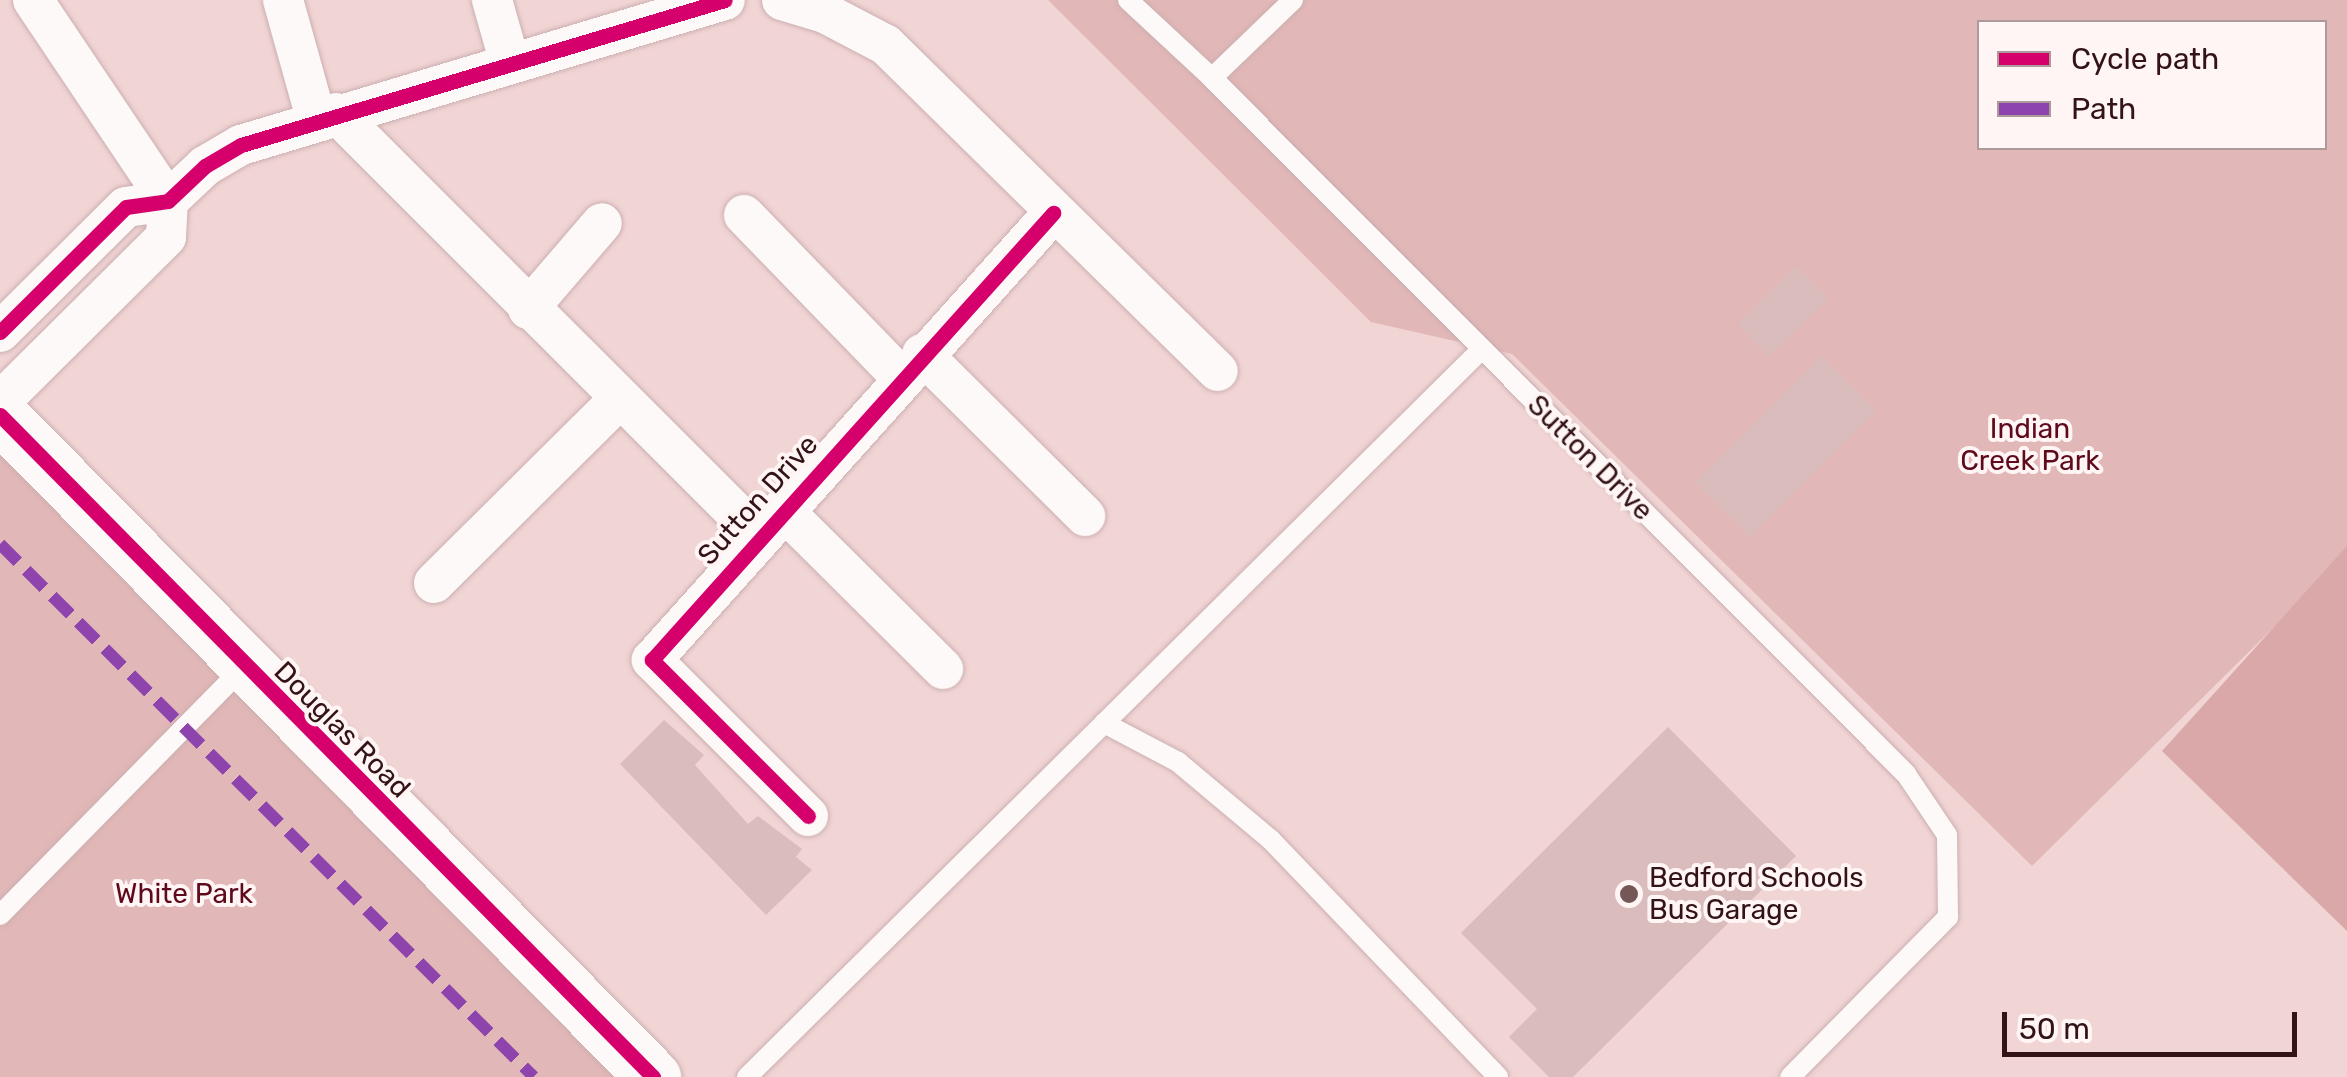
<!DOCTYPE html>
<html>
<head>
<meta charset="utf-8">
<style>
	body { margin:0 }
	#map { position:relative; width:2347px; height:1077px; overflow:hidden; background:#f1d4d4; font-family:Rubik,sans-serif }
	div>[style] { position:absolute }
	.green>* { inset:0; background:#e2b7b7 }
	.forest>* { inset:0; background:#daa8a9 }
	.building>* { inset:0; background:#dabcbc; transform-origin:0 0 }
	.roads { filter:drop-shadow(0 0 2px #ccafb0) drop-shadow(0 0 2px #ccafb0) }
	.lane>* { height:20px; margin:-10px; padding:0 10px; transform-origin:10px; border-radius:10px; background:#fdf9f9 }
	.street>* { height:40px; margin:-20px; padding:0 20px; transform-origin:20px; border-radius:20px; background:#fdf9f9 }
	.secondary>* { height:55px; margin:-27.5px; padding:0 27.5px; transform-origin:27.5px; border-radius:27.5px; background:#fdf9f9 }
	.quiet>* { height:12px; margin-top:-6px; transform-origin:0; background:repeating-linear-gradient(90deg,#8e44ad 0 25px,transparent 0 37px) }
	.cycleway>* { height:15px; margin:-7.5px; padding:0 7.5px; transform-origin:7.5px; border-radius:7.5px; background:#d6006c }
	.dots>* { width:28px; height:28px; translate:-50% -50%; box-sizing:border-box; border:5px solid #fff5f5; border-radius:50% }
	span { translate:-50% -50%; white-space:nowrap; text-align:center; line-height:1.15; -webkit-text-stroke:8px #fff5f5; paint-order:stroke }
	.park-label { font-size:28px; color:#5e0a1a }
	.street-label { font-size:28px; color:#331315 }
	.poi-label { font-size:28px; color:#331315 }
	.left { translate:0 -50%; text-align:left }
	.legend { position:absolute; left:1977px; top:20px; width:350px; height:130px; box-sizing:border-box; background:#fff5f5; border:2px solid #ad9b9b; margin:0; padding:12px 18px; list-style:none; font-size:30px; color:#331315 }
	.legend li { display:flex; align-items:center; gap:20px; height:50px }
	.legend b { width:50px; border:2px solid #ad9b9b }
	.scale { position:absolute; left:2002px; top:1012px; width:295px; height:45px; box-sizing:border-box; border:5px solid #331315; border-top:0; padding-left:12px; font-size:30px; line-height:35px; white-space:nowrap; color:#331315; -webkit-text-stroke:8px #fff5f5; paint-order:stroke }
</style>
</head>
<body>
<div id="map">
	<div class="green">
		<i style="clip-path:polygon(evenodd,1048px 0,2347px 0,2347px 555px,2032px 866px,1512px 354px,1371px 322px,1048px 0,1980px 22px,2324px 22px,2324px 148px,1980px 148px,1980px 22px)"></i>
		<i style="clip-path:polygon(0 439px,619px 1077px,0 1077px)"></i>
	</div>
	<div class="forest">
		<i style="clip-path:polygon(2347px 546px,2347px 931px,2162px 751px)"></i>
	</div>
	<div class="building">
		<i style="left:1797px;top:266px;width:46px;height:83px;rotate:46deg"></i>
		<i style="left:1821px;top:356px;width:78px;height:178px;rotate:45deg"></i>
		<i style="clip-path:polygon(664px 720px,704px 755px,695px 765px,748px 824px,758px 816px,802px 849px,796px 857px,812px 870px,766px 915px,620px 764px)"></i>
		<i style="clip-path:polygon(1668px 727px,1796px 856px,1573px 1077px,1549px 1077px,1509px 1037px,1537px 1009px,1461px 933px)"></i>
	</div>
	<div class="roads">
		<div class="lane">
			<i style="left:1128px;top:0;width:115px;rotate:42.9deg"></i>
			<i style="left:1293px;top:0;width:112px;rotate:136.1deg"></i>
			<i style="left:1212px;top:78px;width:983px;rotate:45.08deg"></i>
			<i style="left:1906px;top:774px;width:73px;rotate:56.1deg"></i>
			<i style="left:1947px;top:835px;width:82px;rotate:89.3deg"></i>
			<i style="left:1948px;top:917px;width:225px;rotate:134.6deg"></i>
			<i style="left:1104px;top:723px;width:84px;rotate:27.8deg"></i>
			<i style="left:1178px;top:762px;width:121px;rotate:40deg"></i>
			<i style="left:1271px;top:840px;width:328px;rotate:46.2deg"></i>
			<i style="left:0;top:915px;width:348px;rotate:-45.5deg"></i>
			<i style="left:747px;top:1077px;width:1033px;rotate:-44.73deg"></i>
		</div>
		<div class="street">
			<i style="left:283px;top:0;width:123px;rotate:74.4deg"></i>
			<i style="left:492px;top:0;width:62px;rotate:74.2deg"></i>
			<i style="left:782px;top:0;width:45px;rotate:16.8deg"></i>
			<i style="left:825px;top:13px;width:69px;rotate:27.7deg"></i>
			<i style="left:886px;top:45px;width:465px;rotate:44.5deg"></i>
			<i style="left:336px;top:113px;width:597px;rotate:45deg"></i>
			<i style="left:744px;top:215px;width:226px;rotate:45.9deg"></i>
			<i style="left:528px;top:309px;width:113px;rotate:-49.3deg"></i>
			<i style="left:0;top:332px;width:177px;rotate:-44.8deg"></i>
			<i style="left:126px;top:207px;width:42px;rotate:-8.1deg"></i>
			<i style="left:168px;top:201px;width:51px;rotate:-43.4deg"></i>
			<i style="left:205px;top:166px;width:42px;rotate:-30.3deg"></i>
			<i style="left:241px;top:145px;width:505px;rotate:-16.68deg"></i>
			<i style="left:922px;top:354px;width:230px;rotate:44.8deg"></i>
			<i style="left:0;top:402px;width:234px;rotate:-44.8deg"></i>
			<i style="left:166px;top:237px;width:36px;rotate:-87deg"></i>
			<i style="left:168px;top:201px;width:242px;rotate:-123.9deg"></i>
			<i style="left:782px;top:509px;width:227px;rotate:44.8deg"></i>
			<i style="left:434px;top:583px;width:261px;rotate:-44.8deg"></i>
			<i style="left:808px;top:816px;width:221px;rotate:-135deg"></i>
			<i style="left:652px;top:660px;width:601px;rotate:-48.1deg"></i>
		</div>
		<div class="secondary">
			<i style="left:0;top:415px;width:930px;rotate:45.39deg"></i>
		</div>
	</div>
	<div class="quiet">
		<i style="left:0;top:544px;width:754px;rotate:44.95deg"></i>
	</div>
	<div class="cycleway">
		<i style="left:0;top:332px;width:177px;rotate:-44.8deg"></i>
		<i style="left:126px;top:207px;width:42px;rotate:-8.1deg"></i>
		<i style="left:168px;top:201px;width:51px;rotate:-43.4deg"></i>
		<i style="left:205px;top:166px;width:42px;rotate:-30.3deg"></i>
		<i style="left:241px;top:145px;width:505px;rotate:-16.68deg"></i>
		<i style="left:0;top:415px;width:930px;rotate:45.39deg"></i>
		<i style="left:808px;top:816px;width:221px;rotate:-135deg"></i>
		<i style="left:652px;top:660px;width:601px;rotate:-48.1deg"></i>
	</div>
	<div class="dots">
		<i style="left:1629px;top:894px;background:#765758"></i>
	</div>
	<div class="park-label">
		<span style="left:2030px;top:445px">Indian<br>Creek Park</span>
		<span style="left:184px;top:894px">White Park</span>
	</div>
	<div class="street-label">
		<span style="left:1590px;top:458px;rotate:45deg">Sutton Drive</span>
		<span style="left:758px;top:500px;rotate:-48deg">Sutton Drive</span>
		<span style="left:342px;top:730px;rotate:45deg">Douglas Road</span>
	</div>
	<div class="poi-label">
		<span class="left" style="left:1649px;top:894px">Bedford Schools<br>Bus Garage</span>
	</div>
	<ul class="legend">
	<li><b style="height:12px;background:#d6006c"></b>Cycle path</li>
	<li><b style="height:12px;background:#8e44ad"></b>Path</li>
	</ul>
	<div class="scale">50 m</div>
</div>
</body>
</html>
